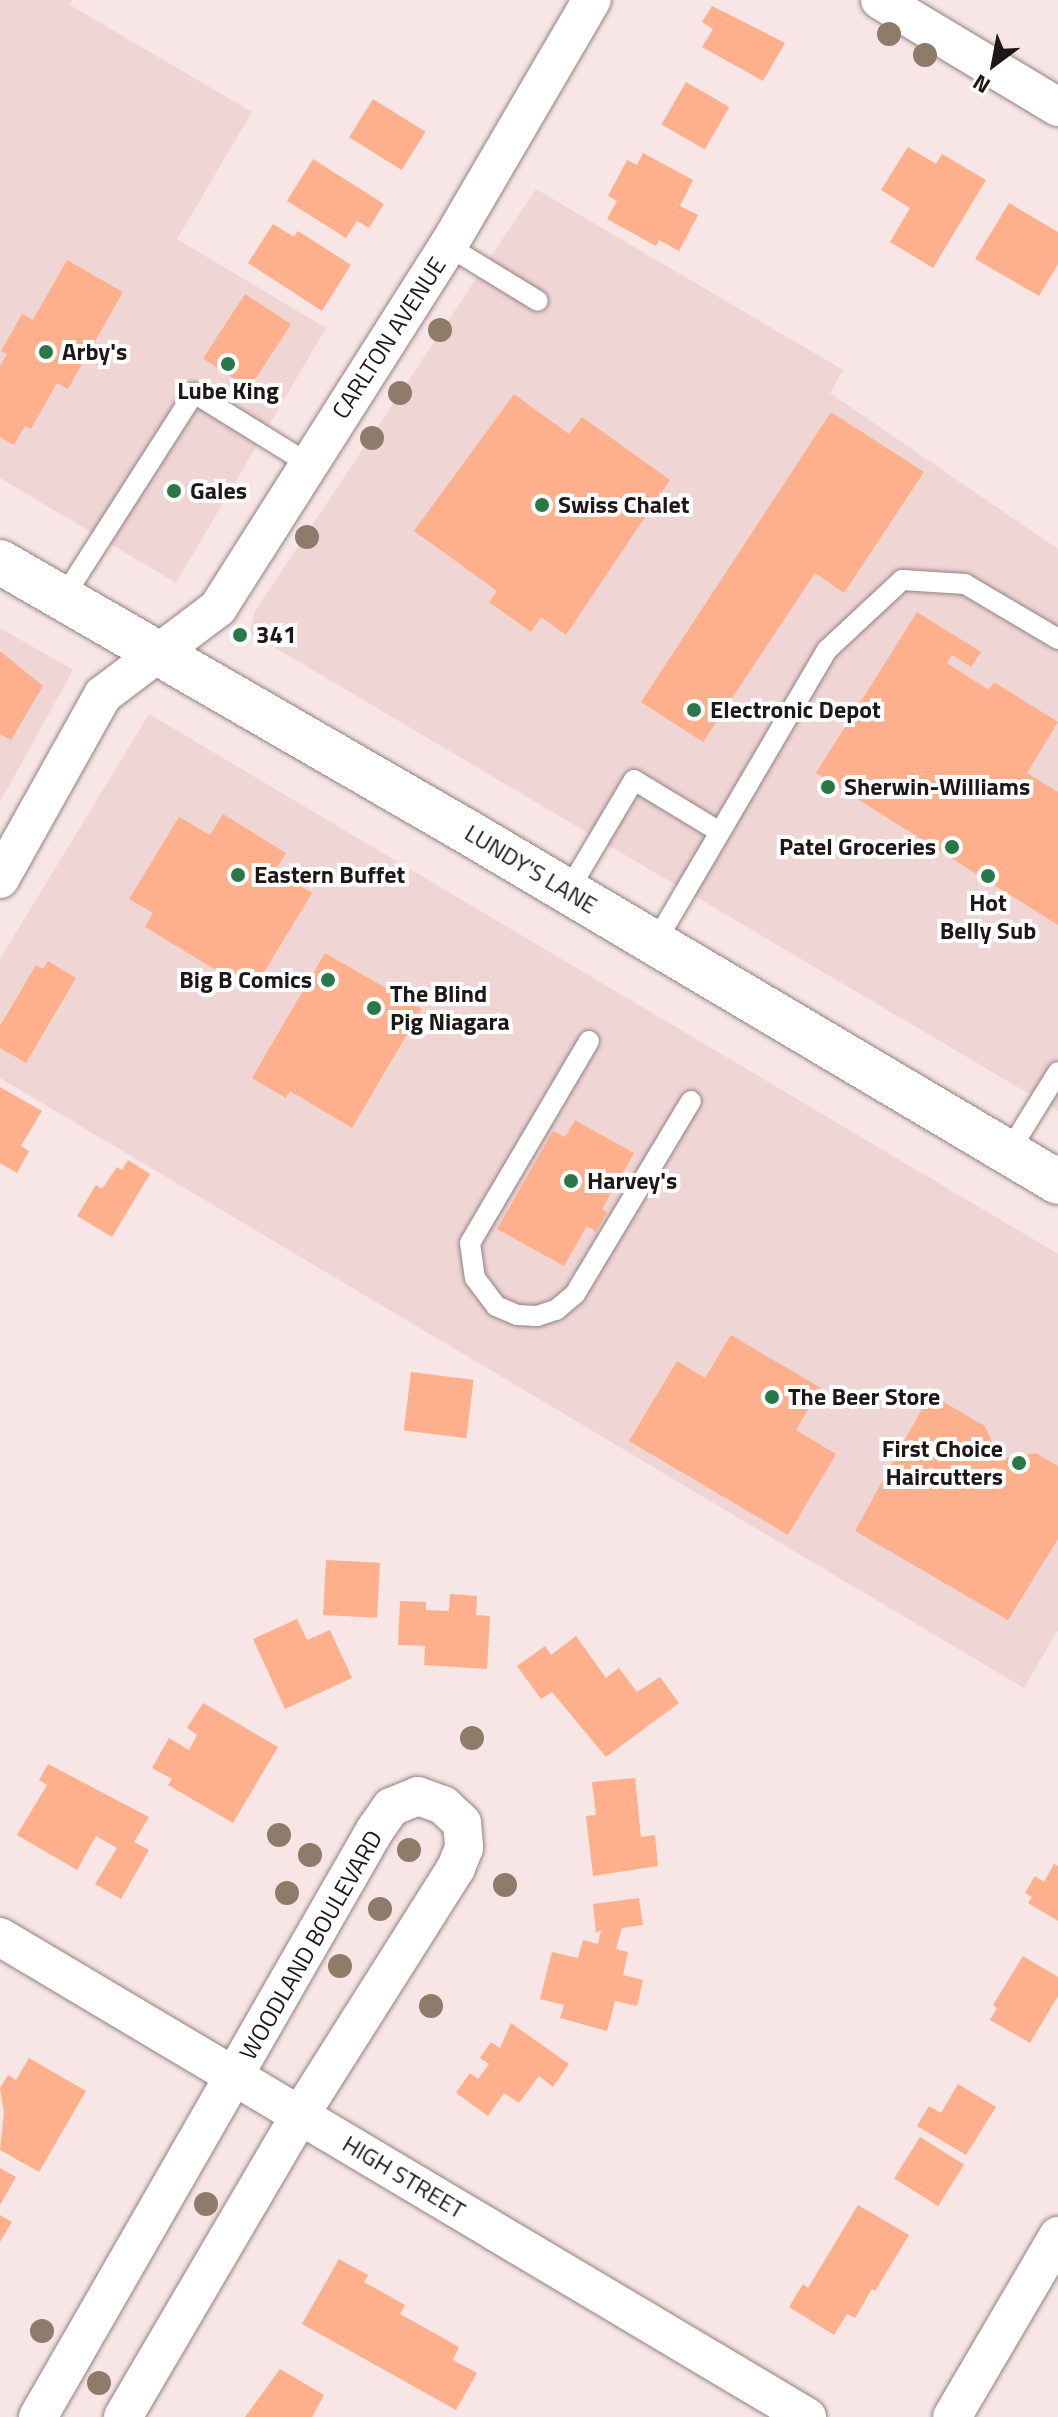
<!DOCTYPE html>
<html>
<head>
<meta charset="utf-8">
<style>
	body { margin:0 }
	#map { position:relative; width:1058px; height:2417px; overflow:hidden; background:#f8e5e5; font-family:"Titillium Web",sans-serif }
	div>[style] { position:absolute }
	.built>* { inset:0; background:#f0d5d5 }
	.building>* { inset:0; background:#feb08c; transform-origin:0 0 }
	.roads { filter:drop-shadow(0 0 2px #938282) drop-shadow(0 0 2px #938282) }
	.lane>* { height:20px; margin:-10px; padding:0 10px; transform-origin:10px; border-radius:10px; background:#fff }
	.street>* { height:38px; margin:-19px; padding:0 19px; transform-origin:19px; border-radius:19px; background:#fff }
	.secondary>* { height:44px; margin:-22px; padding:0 22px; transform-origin:22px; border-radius:22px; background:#fff }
	.trees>* { width:24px; height:24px; margin:-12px; border-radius:50%; background:#8f7b6a }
	.dots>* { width:22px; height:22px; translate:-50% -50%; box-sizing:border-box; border:4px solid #fff; border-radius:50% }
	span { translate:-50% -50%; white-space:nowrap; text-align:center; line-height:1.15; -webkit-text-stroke:8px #fff; paint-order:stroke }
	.street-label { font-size:24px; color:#1e1717 }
	.poi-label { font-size:24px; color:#1e1717; font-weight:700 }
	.left { translate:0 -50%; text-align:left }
	.right { translate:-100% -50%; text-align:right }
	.north { position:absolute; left:954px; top:24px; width:80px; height:80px; -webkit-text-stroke:6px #fff; paint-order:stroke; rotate:212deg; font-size:22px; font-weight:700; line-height:32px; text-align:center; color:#1e1717 }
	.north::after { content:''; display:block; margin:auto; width:28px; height:36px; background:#1e1717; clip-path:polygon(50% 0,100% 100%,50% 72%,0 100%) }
</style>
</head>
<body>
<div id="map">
	<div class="built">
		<i style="clip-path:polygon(0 0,72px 0,70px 5px,252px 112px,177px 239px,326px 328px,176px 583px,0 478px)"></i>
		<i style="clip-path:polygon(536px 189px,843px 370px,830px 393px,1058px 549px,1058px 1111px,250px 633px,255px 611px)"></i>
		<i style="clip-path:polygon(0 628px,73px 670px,0 802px)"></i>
		<i style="clip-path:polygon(149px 714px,1058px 1254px,1058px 1630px,1024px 1688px,0 1078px,0 959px)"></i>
	</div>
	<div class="building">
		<i style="clip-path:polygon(712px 6px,785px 43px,763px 81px,702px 47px,713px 29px,702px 22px)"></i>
		<i style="left:686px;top:82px;width:50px;height:49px;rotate:30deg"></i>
		<i style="left:373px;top:99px;width:62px;height:45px;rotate:32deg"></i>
		<i style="clip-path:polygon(908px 147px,936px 164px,942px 154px,986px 180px,933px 268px,890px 242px,910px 208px,881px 190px)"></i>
		<i style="clip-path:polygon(643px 153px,693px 180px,680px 206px,698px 215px,679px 251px,659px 240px,656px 246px,607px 219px,617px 201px,608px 196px,627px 160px,637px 165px)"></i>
		<i style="clip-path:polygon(313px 159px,384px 204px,369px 228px,357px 221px,346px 238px,287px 201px)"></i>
		<i style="clip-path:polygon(1009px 203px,1058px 232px,1058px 264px,1039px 296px,975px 259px)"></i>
		<i style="clip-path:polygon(273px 224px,294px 237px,298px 231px,351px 265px,322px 311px,248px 263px)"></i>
		<i style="clip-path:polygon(67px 260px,123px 292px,68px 389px,57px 383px,31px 429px,25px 426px,14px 445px,0 437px,0 366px,7px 354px,1px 351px,22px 314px,33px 320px)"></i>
		<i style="left:245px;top:294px;width:55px;height:77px;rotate:33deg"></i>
		<i style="clip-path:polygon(514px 394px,569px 434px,582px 417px,670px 480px,566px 635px,541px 617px,531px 632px,489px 602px,497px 591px,414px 531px)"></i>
		<i style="clip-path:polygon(831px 412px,924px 472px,844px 593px,815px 573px,703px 742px,641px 702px)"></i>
		<i style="clip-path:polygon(917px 612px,981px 652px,971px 667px,952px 655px,947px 663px,989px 690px,994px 682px,1058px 722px,1027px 773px,1058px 792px,1058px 925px,816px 773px)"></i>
		<i style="clip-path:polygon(0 651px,43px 686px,11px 740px,0 734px)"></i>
		<i style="clip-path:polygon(223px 814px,286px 853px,275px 871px,312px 893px,252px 992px,145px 927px,153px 913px,129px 899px,179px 817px,210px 835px)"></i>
		<i style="clip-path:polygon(325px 953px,422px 1009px,352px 1128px,290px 1091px,286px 1098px,252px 1078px)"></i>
		<i style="clip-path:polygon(48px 961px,76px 978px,26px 1063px,0 1048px,0 1026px,36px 965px,43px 969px)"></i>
		<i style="clip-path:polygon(0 1087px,42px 1111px,21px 1146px,29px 1151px,17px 1173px,0 1163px)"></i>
		<i style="clip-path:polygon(575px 1120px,634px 1153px,602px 1209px,607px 1212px,596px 1232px,587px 1226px,564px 1266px,497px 1229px,553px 1131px,565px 1137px)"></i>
		<i style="clip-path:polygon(128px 1160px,150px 1174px,112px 1237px,77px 1216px,96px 1185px,102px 1189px,117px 1167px,122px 1170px)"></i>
		<i style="clip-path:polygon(731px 1335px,821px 1388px,796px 1430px,836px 1454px,788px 1535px,629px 1441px,677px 1361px,705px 1378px)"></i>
		<i style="left:411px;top:1372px;width:63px;height:59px;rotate:7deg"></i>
		<i style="clip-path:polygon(930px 1394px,985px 1426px,995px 1448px,1006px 1458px,1036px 1453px,1058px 1466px,1058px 1539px,1008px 1620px,855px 1531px)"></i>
		<i style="left:326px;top:1560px;width:54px;height:55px;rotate:3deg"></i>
		<i style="clip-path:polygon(450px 1594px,477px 1596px,476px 1615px,490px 1616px,487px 1669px,424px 1665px,425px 1646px,398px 1645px,400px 1601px,426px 1602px,426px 1610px,449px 1611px)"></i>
		<i style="clip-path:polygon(297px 1619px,307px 1640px,330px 1630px,352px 1678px,285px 1709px,253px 1639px)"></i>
		<i style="clip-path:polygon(576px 1636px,606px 1678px,619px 1668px,637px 1692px,660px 1677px,679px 1703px,606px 1757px,552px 1692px,541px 1699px,517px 1666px,545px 1646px,551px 1655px)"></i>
		<i style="clip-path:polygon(203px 1703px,278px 1747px,233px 1823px,168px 1785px,172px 1779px,152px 1768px,169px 1738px,189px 1750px,197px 1735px,187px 1728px)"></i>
		<i style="clip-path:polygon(48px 1764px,149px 1817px,134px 1842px,149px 1850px,121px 1899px,95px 1884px,117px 1848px,96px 1836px,77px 1870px,17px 1835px,47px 1785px,39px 1780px)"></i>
		<i style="clip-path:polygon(635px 1778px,641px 1837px,655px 1835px,658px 1866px,593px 1876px,586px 1816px,596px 1815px,592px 1782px)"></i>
		<i style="clip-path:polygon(1054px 1864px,1058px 1866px,1058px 1921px,1028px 1903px,1032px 1897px,1025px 1893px,1035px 1876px,1044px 1882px)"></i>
		<i style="clip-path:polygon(639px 1898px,643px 1925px,622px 1928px,616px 1949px,628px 1952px,623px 1975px,643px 1980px,637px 2006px,615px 2001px,607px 2031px,560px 2018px,564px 2005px,540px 1999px,552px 1952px,578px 1958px,583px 1940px,598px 1944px,601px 1930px,596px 1933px,593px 1904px)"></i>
		<i style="clip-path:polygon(1023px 1956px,1058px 1977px,1058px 1996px,1030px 2043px,990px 2020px,997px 2008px,993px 2005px)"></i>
		<i style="clip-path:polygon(511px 2023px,569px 2064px,553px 2087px,539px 2076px,519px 2103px,504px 2093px,488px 2116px,456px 2093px,470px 2073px,478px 2079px,489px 2064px,480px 2058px,491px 2042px,500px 2048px)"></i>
		<i style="clip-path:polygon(29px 2058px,86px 2091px,39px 2172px,0 2150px,4px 2113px,0 2088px,8px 2075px,16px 2080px)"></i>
		<i style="clip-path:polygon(958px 2084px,996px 2107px,966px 2155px,917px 2126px,929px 2106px,941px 2113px)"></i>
		<i style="left:920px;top:2137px;width:52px;height:49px;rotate:32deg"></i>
		<i style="clip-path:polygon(0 2168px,16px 2177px,0 2205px)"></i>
		<i style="clip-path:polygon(858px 2205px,909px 2235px,875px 2291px,872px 2289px,855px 2318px,847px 2314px,834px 2335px,789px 2307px,803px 2284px,808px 2288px)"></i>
		<i style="clip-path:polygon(0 2215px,12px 2222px,0 2242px)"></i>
		<i style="clip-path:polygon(339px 2259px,368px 2275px,364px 2282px,405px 2305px,400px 2314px,459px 2347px,453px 2360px,477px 2373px,456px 2410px,302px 2324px)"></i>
		<i style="clip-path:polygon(280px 2369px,324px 2395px,312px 2417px,245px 2417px)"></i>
	</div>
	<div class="roads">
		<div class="lane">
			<i style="left:448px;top:246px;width:105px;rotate:31.4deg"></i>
			<i style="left:63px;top:598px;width:243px;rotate:-57.4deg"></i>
			<i style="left:194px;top:393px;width:135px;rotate:31.7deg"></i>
			<i style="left:568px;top:891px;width:129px;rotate:-59.3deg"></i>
			<i style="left:634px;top:780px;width:100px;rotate:31.2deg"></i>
			<i style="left:655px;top:943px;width:340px;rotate:-59.6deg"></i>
			<i style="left:827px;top:650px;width:103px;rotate:-43deg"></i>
			<i style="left:902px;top:580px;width:63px;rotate:3.6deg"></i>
			<i style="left:965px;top:584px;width:108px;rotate:30.6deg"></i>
			<i style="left:589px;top:1041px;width:234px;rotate:120.5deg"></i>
			<i style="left:470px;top:1243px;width:35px;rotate:82deg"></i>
			<i style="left:475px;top:1278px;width:35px;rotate:53deg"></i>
			<i style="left:496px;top:1306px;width:23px;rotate:23deg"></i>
			<i style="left:517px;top:1315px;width:20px;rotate:3deg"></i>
			<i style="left:537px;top:1316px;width:20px;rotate:-18deg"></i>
			<i style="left:556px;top:1310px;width:25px;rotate:-40deg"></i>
			<i style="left:575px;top:1294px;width:225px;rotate:-59deg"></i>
			<i style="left:1008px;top:1153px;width:95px;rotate:-58.3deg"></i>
		</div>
		<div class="street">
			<i style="left:880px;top:0;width:208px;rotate:31deg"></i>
			<i style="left:0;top:879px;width:211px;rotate:-60.8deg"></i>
			<i style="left:103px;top:695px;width:144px;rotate:-37.1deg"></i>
			<i style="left:218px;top:608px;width:429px;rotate:-57.6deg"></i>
			<i style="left:448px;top:246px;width:285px;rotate:-59.7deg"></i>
			<i style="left:0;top:1937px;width:939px;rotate:30.74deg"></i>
			<i style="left:38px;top:2417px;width:677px;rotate:-60.14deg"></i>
			<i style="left:375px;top:1830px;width:28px;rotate:-55deg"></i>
			<i style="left:391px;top:1807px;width:29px;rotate:-22deg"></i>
			<i style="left:418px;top:1796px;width:27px;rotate:20deg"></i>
			<i style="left:443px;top:1805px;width:26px;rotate:43deg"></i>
			<i style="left:462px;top:1823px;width:25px;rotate:85deg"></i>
			<i style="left:464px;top:1848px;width:22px;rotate:112deg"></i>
			<i style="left:456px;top:1868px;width:292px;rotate:122.3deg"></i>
			<i style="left:300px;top:2115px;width:350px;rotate:120.4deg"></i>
			<i style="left:952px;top:2417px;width:210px;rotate:-59.6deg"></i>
		</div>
		<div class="secondary">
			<i style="left:0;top:562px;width:538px;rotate:30deg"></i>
			<i style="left:466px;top:831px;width:688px;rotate:30.66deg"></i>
		</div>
	</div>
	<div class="trees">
		<i style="left:889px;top:34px"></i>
		<i style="left:925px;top:55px"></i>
		<i style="left:440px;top:330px"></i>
		<i style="left:400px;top:393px"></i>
		<i style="left:372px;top:438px"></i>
		<i style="left:307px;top:537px"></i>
		<i style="left:472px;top:1738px"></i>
		<i style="left:279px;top:1835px"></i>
		<i style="left:409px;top:1850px"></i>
		<i style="left:310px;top:1855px"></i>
		<i style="left:505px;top:1885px"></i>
		<i style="left:287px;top:1893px"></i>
		<i style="left:380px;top:1909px"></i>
		<i style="left:340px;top:1966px"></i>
		<i style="left:431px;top:2006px"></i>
		<i style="left:206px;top:2204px"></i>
		<i style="left:42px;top:2331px"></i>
		<i style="left:99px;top:2383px"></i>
	</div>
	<div class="dots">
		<i style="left:46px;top:352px;background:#2a7848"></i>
		<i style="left:228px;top:364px;background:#2a7848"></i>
		<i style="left:174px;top:491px;background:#2a7848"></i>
		<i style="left:542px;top:505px;background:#2a7848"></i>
		<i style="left:240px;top:635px;background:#2a7848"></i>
		<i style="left:694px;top:710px;background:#2a7848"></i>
		<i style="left:828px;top:787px;background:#2a7848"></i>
		<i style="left:952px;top:847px;background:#2a7848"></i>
		<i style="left:238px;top:875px;background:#2a7848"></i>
		<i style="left:988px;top:876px;background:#2a7848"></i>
		<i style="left:328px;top:980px;background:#2a7848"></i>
		<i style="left:374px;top:1008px;background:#2a7848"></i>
		<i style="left:571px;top:1181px;background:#2a7848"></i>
		<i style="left:772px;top:1397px;background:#2a7848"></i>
		<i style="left:1019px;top:1463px;background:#2a7848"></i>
	</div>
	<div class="street-label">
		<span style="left:389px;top:338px;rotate:-57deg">CARLTON AVENUE</span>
		<span style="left:531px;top:869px;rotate:31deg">LUNDY'S LANE</span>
		<span style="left:311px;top:1945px;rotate:-60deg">WOODLAND BOULEVARD</span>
		<span style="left:404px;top:2177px;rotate:31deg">HIGH STREET</span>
	</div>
	<div class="poi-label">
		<span class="left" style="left:62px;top:352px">Arby's</span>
		<span style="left:228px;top:391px">Lube King</span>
		<span class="left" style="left:190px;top:491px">Gales</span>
		<span class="left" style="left:558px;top:505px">Swiss Chalet</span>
		<span class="left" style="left:256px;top:635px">341</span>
		<span class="left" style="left:710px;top:710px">Electronic Depot</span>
		<span class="left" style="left:844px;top:787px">Sherwin-Williams</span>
		<span class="right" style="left:936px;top:847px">Patel Groceries</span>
		<span class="left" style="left:254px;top:875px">Eastern Buffet</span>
		<span style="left:988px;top:917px">Hot<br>Belly Sub</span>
		<span class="right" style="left:312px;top:980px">Big B Comics</span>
		<span class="left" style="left:390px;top:1008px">The Blind<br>Pig Niagara</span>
		<span class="left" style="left:587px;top:1181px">Harvey's</span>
		<span class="left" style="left:788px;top:1397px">The Beer Store</span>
		<span class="right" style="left:1003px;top:1463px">First Choice<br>Haircutters</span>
	</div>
	<div class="north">N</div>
</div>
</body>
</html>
